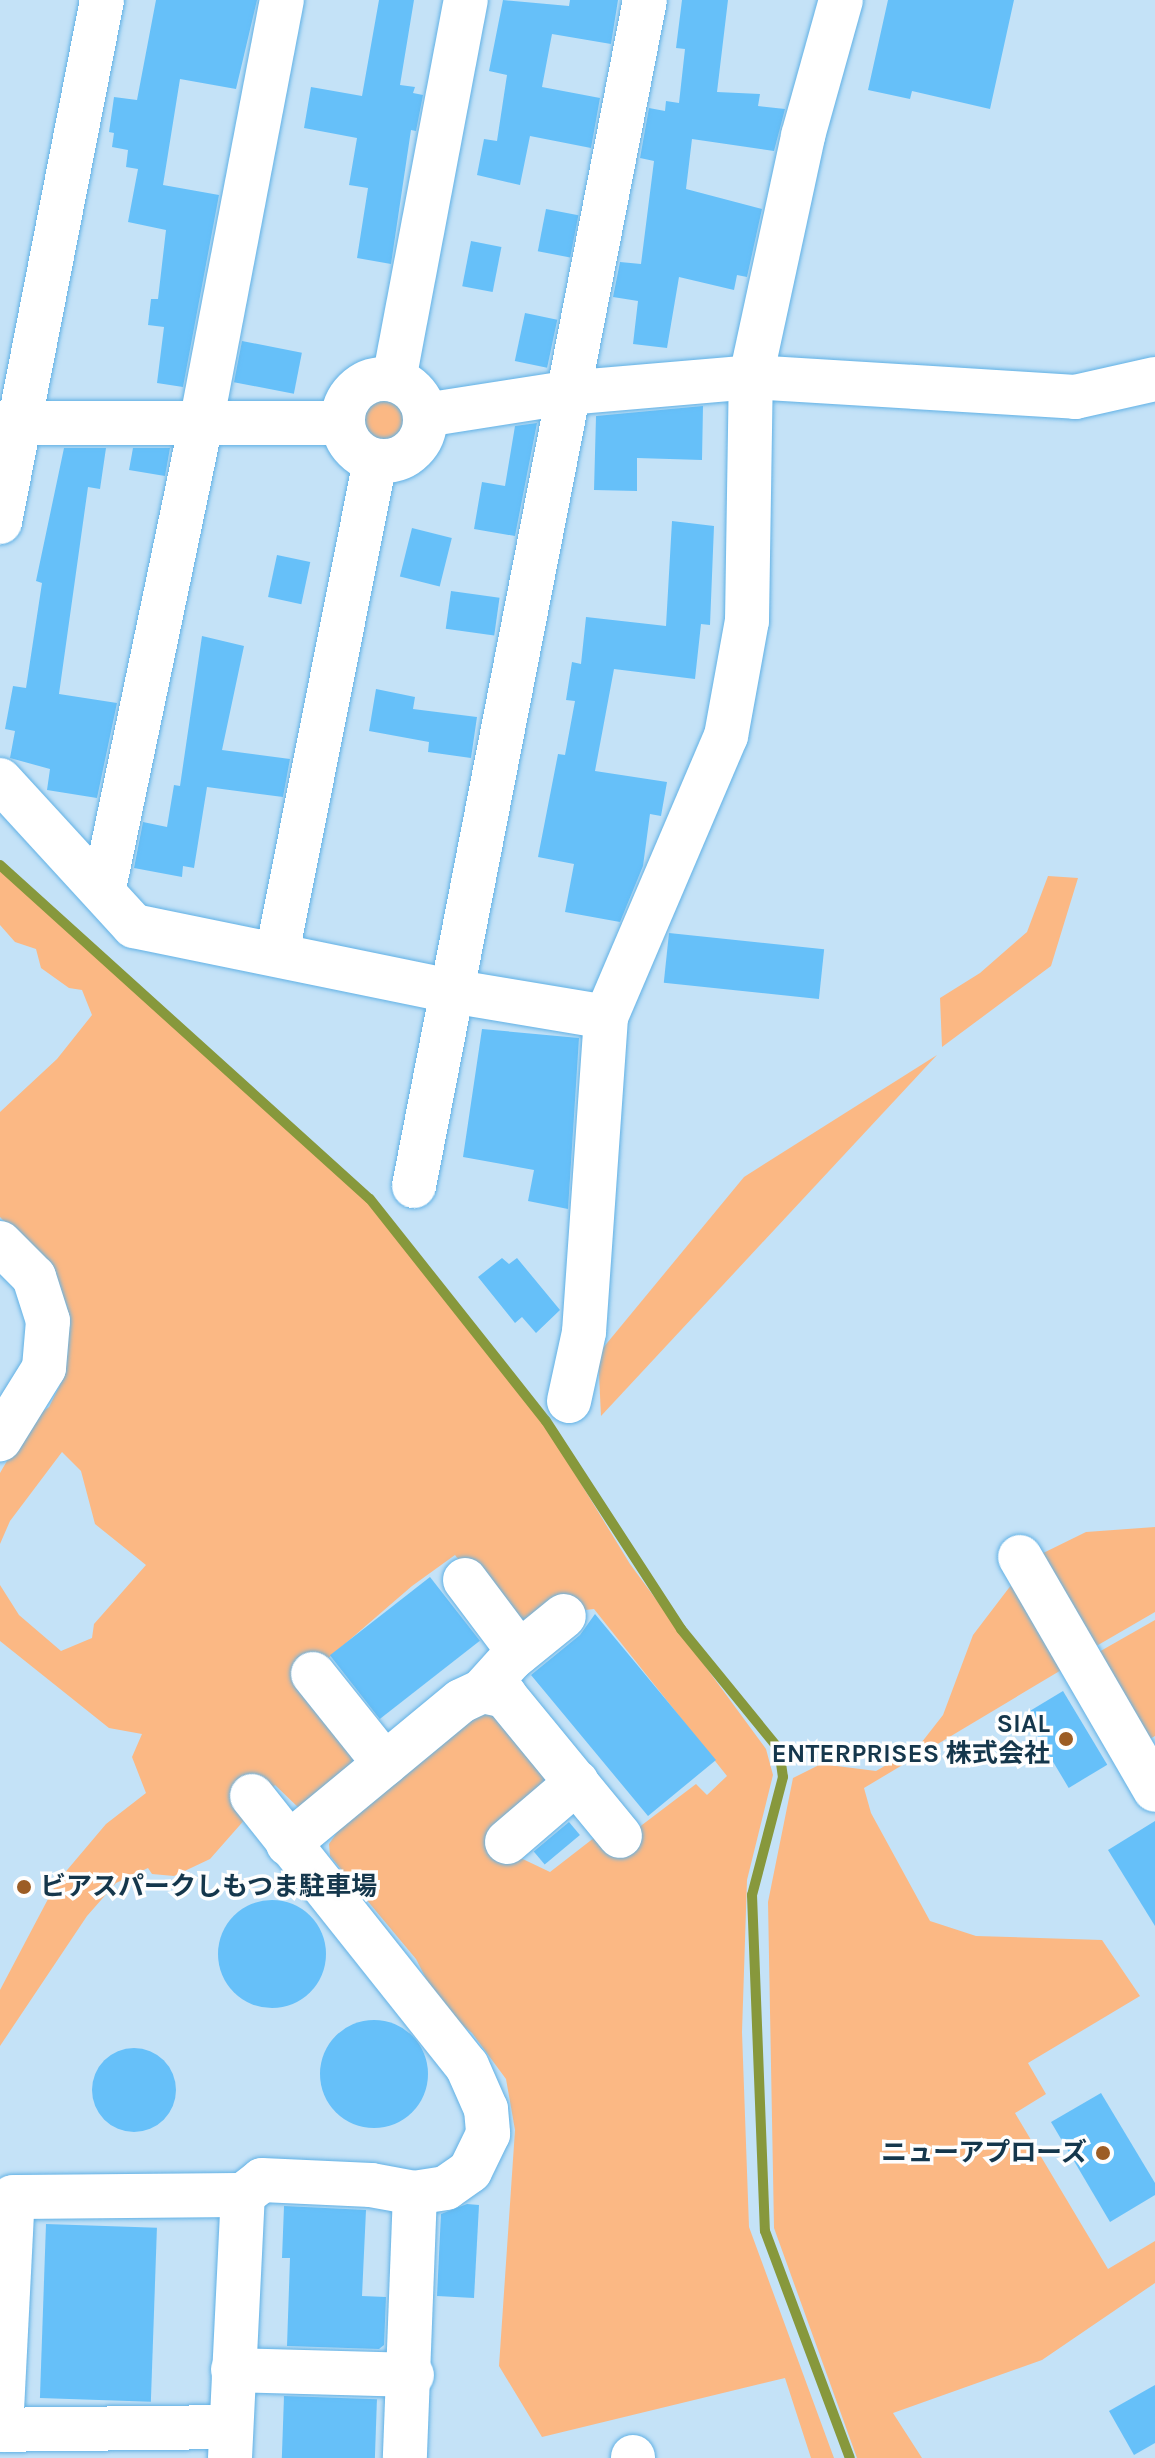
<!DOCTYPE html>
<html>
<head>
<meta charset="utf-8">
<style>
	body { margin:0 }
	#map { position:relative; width:1155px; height:2458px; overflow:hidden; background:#c4e2f7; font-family:Karla,"Noto Sans JP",sans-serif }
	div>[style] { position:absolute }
	.green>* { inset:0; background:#fbb884 }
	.round { border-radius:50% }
	.stream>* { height:10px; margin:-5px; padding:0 5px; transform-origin:5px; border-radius:5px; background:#87983c }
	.building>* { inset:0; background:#66c0f9; transform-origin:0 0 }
	.roads { filter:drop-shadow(0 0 2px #61b1e5) drop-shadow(0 0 2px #61b1e5) }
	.minor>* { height:44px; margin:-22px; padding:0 22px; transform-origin:22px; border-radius:22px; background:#fff }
	.minor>.ring { margin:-22px; padding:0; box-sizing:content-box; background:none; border:44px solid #fff; border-radius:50% }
	.dots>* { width:22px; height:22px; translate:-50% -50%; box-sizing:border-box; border:4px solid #fefefe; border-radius:50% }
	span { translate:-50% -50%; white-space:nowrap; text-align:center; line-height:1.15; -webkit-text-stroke:7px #fefefe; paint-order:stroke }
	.poi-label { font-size:26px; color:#15374c; font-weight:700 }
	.right { translate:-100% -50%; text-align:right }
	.left { translate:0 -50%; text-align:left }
</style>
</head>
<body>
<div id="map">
	<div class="green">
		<i class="round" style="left:358px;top:394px;width:52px;height:52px"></i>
		<i style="clip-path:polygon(0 869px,367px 1201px,544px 1423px,630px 1564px,766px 1749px,773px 1775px,747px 1880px,742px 2032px,749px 2227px,834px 2458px,811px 2458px,785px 2378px,542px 2437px,499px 2366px,515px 2130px,506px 2079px,472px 2033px,440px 2006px,416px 1959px,330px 1856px,329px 1844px,353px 1809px,489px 1704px,553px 1779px,506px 1851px,550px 1872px,599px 1834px,638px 1828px,696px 1784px,707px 1795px,727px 1776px,594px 1609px,585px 1610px,573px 1600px,512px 1627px,455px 1555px,412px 1586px,303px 1680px,362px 1757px,302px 1811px,275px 1785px,210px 1859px,174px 1876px,152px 1874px,148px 1868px,116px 1883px,87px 1916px,0 2046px,0 1990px,57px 1882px,106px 1824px,146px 1793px,132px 1757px,142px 1734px,109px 1728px,0 1641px,0 1585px,19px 1615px,61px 1651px,92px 1638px,94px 1624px,146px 1565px,95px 1524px,81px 1471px,62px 1452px,10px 1521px,0 1544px,0 1473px,30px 1421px,49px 1407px,64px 1377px,68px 1348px,67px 1307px,53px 1272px,0 1217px,0 1112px,57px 1059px,92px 1015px,82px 990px,69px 988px,41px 968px,36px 949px,15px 942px,0 925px)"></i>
		<i style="clip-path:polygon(1048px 876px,1078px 878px,1051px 966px,942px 1047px,940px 998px,980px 973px,1027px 932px)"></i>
		<i style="clip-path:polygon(937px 1055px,601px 1416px,598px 1354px,744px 1177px)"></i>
		<i style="clip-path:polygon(1155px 1527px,1155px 1612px,1086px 1652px,1031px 1559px,1086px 1532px)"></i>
		<i style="clip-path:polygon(1018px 1576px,1063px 1669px,864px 1788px,871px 1813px,930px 1921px,976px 1936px,1102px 1940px,1140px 1996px,1028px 2063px,1046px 2094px,1015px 2113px,1108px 2269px,1155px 2241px,1155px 2283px,1042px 2360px,893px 2413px,922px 2458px,857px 2458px,774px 2228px,768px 1902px,793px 1778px,821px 1764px,876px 1771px,918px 1747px,943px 1715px,973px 1635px)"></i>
		<i style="clip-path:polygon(1155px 1620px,1155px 1736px,1143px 1743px,1090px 1657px)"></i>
	</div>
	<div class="stream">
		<i style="left:0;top:865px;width:498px;rotate:42.1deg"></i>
		<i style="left:370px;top:1199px;width:283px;rotate:51.6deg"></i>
		<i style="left:546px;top:1421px;width:248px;rotate:57deg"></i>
		<i style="left:681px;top:1629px;width:155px;rotate:50.8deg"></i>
		<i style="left:779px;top:1749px;width:28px;rotate:82deg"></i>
		<i style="left:783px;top:1777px;width:122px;rotate:104.7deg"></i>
		<i style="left:752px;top:1895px;width:336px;rotate:87.8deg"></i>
		<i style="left:765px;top:2231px;width:242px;rotate:69.5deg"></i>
	</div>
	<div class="building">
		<i style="clip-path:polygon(156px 0,257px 0,236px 89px,180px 79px,163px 185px,219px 195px,183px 387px,157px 383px,164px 327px,148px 325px,151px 299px,158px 299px,166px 230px,128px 222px,138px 169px,126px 167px,128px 150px,112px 147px,114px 133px,109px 132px,114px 97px,137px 100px)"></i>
		<i style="clip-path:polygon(379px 0,414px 0,400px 85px,415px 87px,413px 93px,423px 95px,416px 131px,411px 130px,391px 264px,357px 258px,368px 188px,349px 185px,357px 138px,304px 128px,311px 87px,362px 96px)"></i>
		<i style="clip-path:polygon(503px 0,569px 6px,570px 0,618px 0,611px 44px,552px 34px,542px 87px,600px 98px,591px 148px,530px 136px,520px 185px,477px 175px,484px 139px,497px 141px,507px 75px,489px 71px)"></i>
		<i style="clip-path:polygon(682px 0,728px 0,717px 92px,760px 94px,758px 106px,785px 109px,774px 151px,692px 139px,686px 189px,762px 209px,747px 277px,737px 275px,734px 290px,679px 277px,667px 348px,633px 344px,638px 301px,613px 297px,620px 262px,641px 264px,654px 161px,640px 158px,649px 108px,665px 111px,666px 101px,679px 103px,685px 49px,676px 48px)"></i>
		<i style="clip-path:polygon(888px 0,1014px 0,990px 109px,912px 91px,910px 99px,868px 90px)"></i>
		<i style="left:546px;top:209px;width:33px;height:43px;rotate:11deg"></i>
		<i style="left:471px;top:241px;width:31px;height:46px;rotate:11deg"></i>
		<i style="left:525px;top:313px;width:33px;height:49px;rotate:12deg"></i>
		<i style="left:242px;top:341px;width:61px;height:42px;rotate:11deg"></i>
		<i style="clip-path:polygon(703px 406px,702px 460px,637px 458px,637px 491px,594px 490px,596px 416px)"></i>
		<i style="clip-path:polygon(537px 423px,515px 536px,474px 529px,482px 482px,505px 486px,515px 426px)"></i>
		<i style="clip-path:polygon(64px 448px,106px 448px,100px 489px,88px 487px,59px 694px,117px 703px,97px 798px,47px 790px,50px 769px,10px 758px,15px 731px,5px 729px,13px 686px,26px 688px,42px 583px,36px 581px)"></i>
		<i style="clip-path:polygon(133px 448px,170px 448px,165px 476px,129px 470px)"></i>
		<i style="clip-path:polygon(672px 521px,714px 526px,710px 625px,701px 624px,695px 679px,614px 669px,595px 771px,667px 782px,661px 816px,650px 814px,643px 866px,620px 922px,565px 912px,574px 864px,538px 857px,558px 754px,565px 755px,575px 701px,566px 700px,572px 662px,581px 664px,586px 617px,666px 626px)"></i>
		<i style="left:412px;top:528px;width:41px;height:50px;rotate:14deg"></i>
		<i style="left:277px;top:555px;width:34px;height:43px;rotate:12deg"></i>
		<i style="left:451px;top:591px;width:49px;height:38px;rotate:8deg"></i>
		<i style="clip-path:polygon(202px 636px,244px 646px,222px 750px,290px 759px,283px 797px,207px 787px,194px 868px,183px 866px,182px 877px,134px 868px,143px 822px,167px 827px,174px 785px,180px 786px)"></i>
		<i style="clip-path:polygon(376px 689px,415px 697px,413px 709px,477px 717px,471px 758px,428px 752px,429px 742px,369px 731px)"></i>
		<i style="left:669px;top:933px;width:156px;height:50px;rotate:6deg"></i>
		<i style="clip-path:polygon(482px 1029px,579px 1038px,568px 1209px,528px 1201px,534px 1170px,463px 1157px)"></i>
		<i style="clip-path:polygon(502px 1258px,509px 1264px,517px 1258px,560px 1310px,536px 1333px,522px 1317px,515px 1323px,478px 1277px)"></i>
		<i style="left:430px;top:1577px;width:81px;height:127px;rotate:52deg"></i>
		<i style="clip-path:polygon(595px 1614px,716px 1760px,648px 1816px,531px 1675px,580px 1635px)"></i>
		<i style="left:1063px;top:1691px;width:86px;height:45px;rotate:59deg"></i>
		<i style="clip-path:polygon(1155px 1821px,1155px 1926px,1108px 1850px)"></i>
		<i style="left:569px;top:1822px;width:17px;height:46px;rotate:50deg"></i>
		<i class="round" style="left:218px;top:1900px;width:108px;height:108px"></i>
		<i class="round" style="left:320px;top:2020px;width:108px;height:108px"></i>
		<i class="round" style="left:92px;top:2048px;width:84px;height:84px"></i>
		<i style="clip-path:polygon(1101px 2093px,1155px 2183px,1155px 2195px,1110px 2222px,1051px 2122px)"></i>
		<i style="clip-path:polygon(467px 2204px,479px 2205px,474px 2298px,437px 2296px,441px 2214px)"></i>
		<i style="clip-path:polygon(284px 2206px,366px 2210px,362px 2296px,386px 2297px,384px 2345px,379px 2349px,287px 2346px,290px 2258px,282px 2258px)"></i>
		<i style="left:46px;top:2224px;width:111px;height:174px;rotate:2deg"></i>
		<i style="clip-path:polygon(1155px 2385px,1155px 2443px,1134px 2455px,1109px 2411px)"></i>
		<i style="left:284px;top:2396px;width:93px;height:62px;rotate:2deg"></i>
	</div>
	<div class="roads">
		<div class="minor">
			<i class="ring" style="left:343px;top:379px;width:38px;height:38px"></i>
			<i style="left:394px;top:380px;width:387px;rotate:-79.3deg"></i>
			<i style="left:425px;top:415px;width:143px;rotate:-8.9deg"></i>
			<i style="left:566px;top:393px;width:186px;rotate:-4.9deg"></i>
			<i style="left:751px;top:377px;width:325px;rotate:3.5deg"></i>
			<i style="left:1075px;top:397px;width:82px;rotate:-12.7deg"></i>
			<i style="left:0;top:423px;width:342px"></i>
			<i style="left:0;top:522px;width:532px;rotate:-78.94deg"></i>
			<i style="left:0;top:780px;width:198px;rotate:47.5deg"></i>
			<i style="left:134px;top:926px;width:324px;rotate:11.6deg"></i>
			<i style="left:451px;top:991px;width:157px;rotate:9.5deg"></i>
			<i style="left:104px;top:888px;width:474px;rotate:-78.2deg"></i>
			<i style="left:201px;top:424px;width:432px;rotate:-79.2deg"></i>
			<i style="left:277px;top:954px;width:503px;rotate:-78.76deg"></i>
			<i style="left:414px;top:1186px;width:1208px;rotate:-78.98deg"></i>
			<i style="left:0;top:1243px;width:48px;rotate:45deg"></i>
			<i style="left:34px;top:1277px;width:46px;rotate:72.3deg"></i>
			<i style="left:48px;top:1321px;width:47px;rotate:94.9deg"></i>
			<i style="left:44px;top:1368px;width:84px;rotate:121.8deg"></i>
			<i style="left:569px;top:1401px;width:71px;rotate:-77.7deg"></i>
			<i style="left:584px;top:1332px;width:316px;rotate:-86deg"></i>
			<i style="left:606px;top:1017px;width:306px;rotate:-66.9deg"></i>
			<i style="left:726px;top:736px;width:117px;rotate:-79.7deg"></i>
			<i style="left:747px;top:621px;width:244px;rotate:-89.1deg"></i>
			<i style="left:751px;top:377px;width:247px;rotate:-77.8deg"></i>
			<i style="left:803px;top:136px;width:141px;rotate:-74.4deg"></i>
			<i style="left:1020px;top:1557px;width:269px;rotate:59.9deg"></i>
			<i style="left:465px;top:1580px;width:90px;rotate:53.1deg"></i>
			<i style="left:313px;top:1674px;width:115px;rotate:51.3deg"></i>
			<i style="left:482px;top:1691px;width:43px;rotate:-47.8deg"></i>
			<i style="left:511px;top:1659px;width:68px;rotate:-39.1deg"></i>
			<i style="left:252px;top:1796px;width:345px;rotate:51.5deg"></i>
			<i style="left:467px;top:2066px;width:47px;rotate:66.2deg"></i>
			<i style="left:486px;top:2109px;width:25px;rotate:85deg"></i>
			<i style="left:488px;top:2134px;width:41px;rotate:115.9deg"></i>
			<i style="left:470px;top:2171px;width:29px;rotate:145deg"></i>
			<i style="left:446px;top:2188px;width:31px;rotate:171deg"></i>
			<i style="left:507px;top:1842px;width:92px;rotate:-40.6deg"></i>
			<i style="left:288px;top:1844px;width:224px;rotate:-39.6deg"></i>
			<i style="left:461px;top:1701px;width:23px;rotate:-25deg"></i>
			<i style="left:482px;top:1691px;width:24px;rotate:12deg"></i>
			<i style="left:505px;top:1696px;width:181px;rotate:50.6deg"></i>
			<i style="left:233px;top:2370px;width:179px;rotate:1.6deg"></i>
			<i style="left:231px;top:2427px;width:230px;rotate:179.3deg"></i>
			<i style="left:1px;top:2430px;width:233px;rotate:-87.1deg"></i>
			<i style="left:13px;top:2197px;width:230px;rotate:-0.5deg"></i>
			<i style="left:230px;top:2458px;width:263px;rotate:-87.2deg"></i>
			<i style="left:243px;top:2195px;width:24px;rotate:-38deg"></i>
			<i style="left:262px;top:2180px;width:109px;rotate:2.6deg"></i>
			<i style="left:371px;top:2185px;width:45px;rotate:10.3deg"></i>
			<i style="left:415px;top:2193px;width:265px;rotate:92.2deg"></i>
			<i style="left:633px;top:2458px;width:1px;rotate:-90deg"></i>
		</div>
	</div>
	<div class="dots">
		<i style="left:1066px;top:1739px;background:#9c5d25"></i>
		<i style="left:24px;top:1887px;background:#9c5d25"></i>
		<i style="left:1103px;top:2153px;background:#9c5d25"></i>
	</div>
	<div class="poi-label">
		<span class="right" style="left:1050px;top:1739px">SIAL<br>ENTERPRISES 株式会社</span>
		<span class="left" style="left:40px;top:1887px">ビアスパークしもつま駐車場</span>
		<span class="right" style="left:1087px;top:2153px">ニューアプローズ</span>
	</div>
</div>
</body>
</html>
